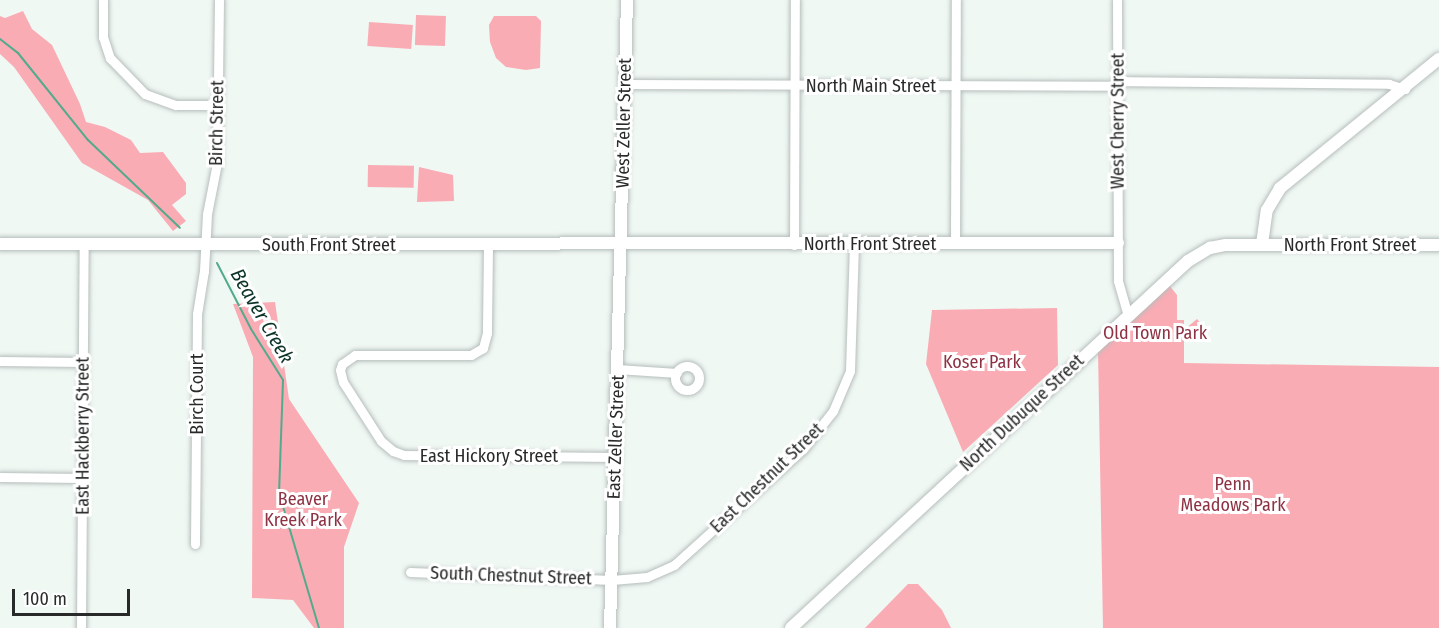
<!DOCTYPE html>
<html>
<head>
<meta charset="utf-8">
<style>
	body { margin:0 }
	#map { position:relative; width:1439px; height:628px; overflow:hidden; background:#f0f8f4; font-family:"Fira Sans Condensed",sans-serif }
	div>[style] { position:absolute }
	.green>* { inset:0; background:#f9acb4; transform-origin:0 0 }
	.stream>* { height:2px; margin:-1px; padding:0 1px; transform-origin:1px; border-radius:1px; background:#53aa8c }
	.roads { filter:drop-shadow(0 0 2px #b6bebb) drop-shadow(0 0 2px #b6bebb) }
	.street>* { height:9px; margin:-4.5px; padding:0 4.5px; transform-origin:4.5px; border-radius:4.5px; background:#fff }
	.street>.ring { margin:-4.5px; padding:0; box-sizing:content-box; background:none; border:9px solid #fff; border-radius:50% }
	.secondary>* { height:12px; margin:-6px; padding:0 6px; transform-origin:6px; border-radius:6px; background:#fff }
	span { translate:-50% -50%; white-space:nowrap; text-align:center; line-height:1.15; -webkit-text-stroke:6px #fff; paint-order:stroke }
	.street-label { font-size:18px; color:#272a29 }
	.park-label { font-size:18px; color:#8e3143 }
	.water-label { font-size:20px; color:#0b3427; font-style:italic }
	.scale { position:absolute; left:12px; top:589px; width:118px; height:27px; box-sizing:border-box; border:3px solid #272a29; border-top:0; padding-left:8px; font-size:18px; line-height:21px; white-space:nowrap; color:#272a29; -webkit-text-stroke:4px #fff; paint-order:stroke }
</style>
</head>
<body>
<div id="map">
	<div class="green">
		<i style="clip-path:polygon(23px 11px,32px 29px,52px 45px,80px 104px,86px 122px,105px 127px,131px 140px,140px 153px,163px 152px,186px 183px,186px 194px,172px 205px,186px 221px,173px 231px,148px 200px,82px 163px,14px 67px,0 54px,0 16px,5px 18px)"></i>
		<i style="left:416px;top:15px;width:30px;height:30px;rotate:2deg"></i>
		<i style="clip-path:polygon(494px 16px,536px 16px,541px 21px,540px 68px,526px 70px,506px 67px,496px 58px,490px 42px,489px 25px)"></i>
		<i style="left:369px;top:22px;width:44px;height:24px;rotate:4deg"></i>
		<i style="left:368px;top:165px;width:46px;height:22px;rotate:1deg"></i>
		<i style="clip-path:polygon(419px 167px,453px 175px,454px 201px,417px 202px)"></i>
		<i style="clip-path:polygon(1169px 285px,1177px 295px,1177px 320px,1184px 320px,1184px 363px,1439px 367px,1439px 628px,1103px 628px,1098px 351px)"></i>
		<i style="clip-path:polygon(275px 302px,289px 399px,359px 503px,344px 547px,344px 628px,314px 628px,293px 600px,252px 598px,253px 357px,233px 304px)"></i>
		<i style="clip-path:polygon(1057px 308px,1058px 365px,963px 452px,926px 364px,932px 310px)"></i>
		<i style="left:1197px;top:319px;width:17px;height:13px;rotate:50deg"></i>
		<i style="clip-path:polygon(908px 584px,918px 584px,942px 610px,951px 628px,865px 628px)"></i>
	</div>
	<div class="stream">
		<i style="left:0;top:39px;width:23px;rotate:38deg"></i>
		<i style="left:18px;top:53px;width:112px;rotate:51.2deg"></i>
		<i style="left:88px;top:140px;width:127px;rotate:43.7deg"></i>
		<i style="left:217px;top:263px;width:74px;rotate:62.7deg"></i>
		<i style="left:251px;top:329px;width:60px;rotate:57.9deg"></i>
		<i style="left:283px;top:380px;width:113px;rotate:92deg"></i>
		<i style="left:279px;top:493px;width:141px;rotate:73.5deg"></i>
	</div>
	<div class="roads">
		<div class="street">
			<i style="left:103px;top:0;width:37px;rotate:90deg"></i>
			<i style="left:103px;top:37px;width:22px;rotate:72deg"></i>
			<i style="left:110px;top:58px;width:50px;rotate:45.8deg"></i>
			<i style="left:145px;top:94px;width:33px;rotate:20deg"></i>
			<i style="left:176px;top:105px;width:41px"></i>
			<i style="left:1117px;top:0;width:281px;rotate:89.8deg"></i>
			<i style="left:1118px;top:281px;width:36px;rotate:74deg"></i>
			<i style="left:1117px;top:81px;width:272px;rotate:0.6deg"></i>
			<i style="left:1389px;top:84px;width:17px;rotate:17deg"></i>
			<i style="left:625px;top:84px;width:492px;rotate:0.2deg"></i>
			<i style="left:955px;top:244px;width:244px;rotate:-89.8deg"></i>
			<i style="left:488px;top:245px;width:88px;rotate:90.7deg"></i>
			<i style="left:487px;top:333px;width:16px;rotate:105deg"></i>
			<i style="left:483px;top:348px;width:14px;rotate:150deg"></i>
			<i style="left:471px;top:355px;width:116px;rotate:180deg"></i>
			<i style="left:355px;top:355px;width:16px;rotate:145deg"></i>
			<i style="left:342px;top:364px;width:6px;rotate:108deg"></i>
			<i style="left:340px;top:370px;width:12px;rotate:76deg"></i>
			<i style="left:343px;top:382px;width:70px;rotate:57.2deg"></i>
			<i style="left:381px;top:441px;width:16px;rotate:40deg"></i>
			<i style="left:393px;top:451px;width:12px;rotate:20deg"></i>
			<i style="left:404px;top:455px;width:211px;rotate:0.5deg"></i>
			<i style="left:794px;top:245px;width:245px;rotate:-89.8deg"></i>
			<i style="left:0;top:361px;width:83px;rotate:0.7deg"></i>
			<i class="ring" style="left:675px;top:366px;width:15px;height:15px"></i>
			<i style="left:617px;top:369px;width:60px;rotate:3.8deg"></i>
			<i style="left:0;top:477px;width:82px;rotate:0.7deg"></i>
			<i style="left:195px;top:544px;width:230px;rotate:-89.5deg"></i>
			<i style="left:197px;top:314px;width:44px;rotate:-80.8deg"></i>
			<i style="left:204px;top:271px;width:57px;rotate:-87deg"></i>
			<i style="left:207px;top:214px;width:52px;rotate:-78.9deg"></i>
			<i style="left:217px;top:163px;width:163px;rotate:-89.3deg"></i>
			<i style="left:410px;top:572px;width:202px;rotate:2.3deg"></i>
			<i style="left:612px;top:580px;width:35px;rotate:-5deg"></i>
			<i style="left:647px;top:577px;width:30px;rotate:-24deg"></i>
			<i style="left:674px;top:565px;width:173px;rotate:-42deg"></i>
			<i style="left:803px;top:449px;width:48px;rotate:-51.7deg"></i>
			<i style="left:833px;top:411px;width:43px;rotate:-67deg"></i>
			<i style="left:850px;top:371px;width:127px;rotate:-88.2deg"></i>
			<i style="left:81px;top:628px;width:384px;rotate:-89.6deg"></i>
		</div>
		<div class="secondary">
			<i style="left:0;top:244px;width:1118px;rotate:-0.05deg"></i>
			<i style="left:1262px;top:244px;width:34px;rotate:-82deg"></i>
			<i style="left:1267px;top:210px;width:26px;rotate:-59deg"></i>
			<i style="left:1280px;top:188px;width:205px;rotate:-39.1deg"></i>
			<i style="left:610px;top:628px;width:628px;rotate:-88.45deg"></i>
			<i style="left:791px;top:628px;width:541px;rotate:-42.75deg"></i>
			<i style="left:1188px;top:261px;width:26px;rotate:-31deg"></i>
			<i style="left:1210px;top:248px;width:16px;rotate:-11deg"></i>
			<i style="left:1226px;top:245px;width:213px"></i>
		</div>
	</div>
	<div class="street-label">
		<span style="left:871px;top:86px">North Main Street</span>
		<span style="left:1118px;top:121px;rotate:-90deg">West Cherry Street</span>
		<span style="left:217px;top:123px;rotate:-89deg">Birch Street</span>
		<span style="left:624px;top:123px;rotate:-89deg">West Zeller Street</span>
		<span style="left:870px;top:244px">North Front Street</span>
		<span style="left:329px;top:245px">South Front Street</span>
		<span style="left:1350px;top:245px">North Front Street</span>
		<span style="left:197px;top:394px;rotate:-90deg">Birch Court</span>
		<span style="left:1022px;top:413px;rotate:-43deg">North Dubuque Street</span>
		<span style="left:83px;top:436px;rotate:-90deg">East Hackberry Street</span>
		<span style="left:616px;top:437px;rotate:-88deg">East Zeller Street</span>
		<span style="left:489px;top:456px">East Hickory Street</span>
		<span style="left:767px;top:478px;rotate:-44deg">East Chestnut Street</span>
		<span style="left:511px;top:576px;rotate:2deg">South Chestnut Street</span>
	</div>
	<div class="park-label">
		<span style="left:1155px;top:333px">Old Town Park</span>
		<span style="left:982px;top:362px">Koser Park</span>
		<span style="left:1233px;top:495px">Penn<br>Meadows Park</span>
		<span style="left:303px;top:510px">Beaver<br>Kreek Park</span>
	</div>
	<div class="water-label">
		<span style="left:262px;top:316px;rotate:60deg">Beaver Creek</span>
	</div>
	<div class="scale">100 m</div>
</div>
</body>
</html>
